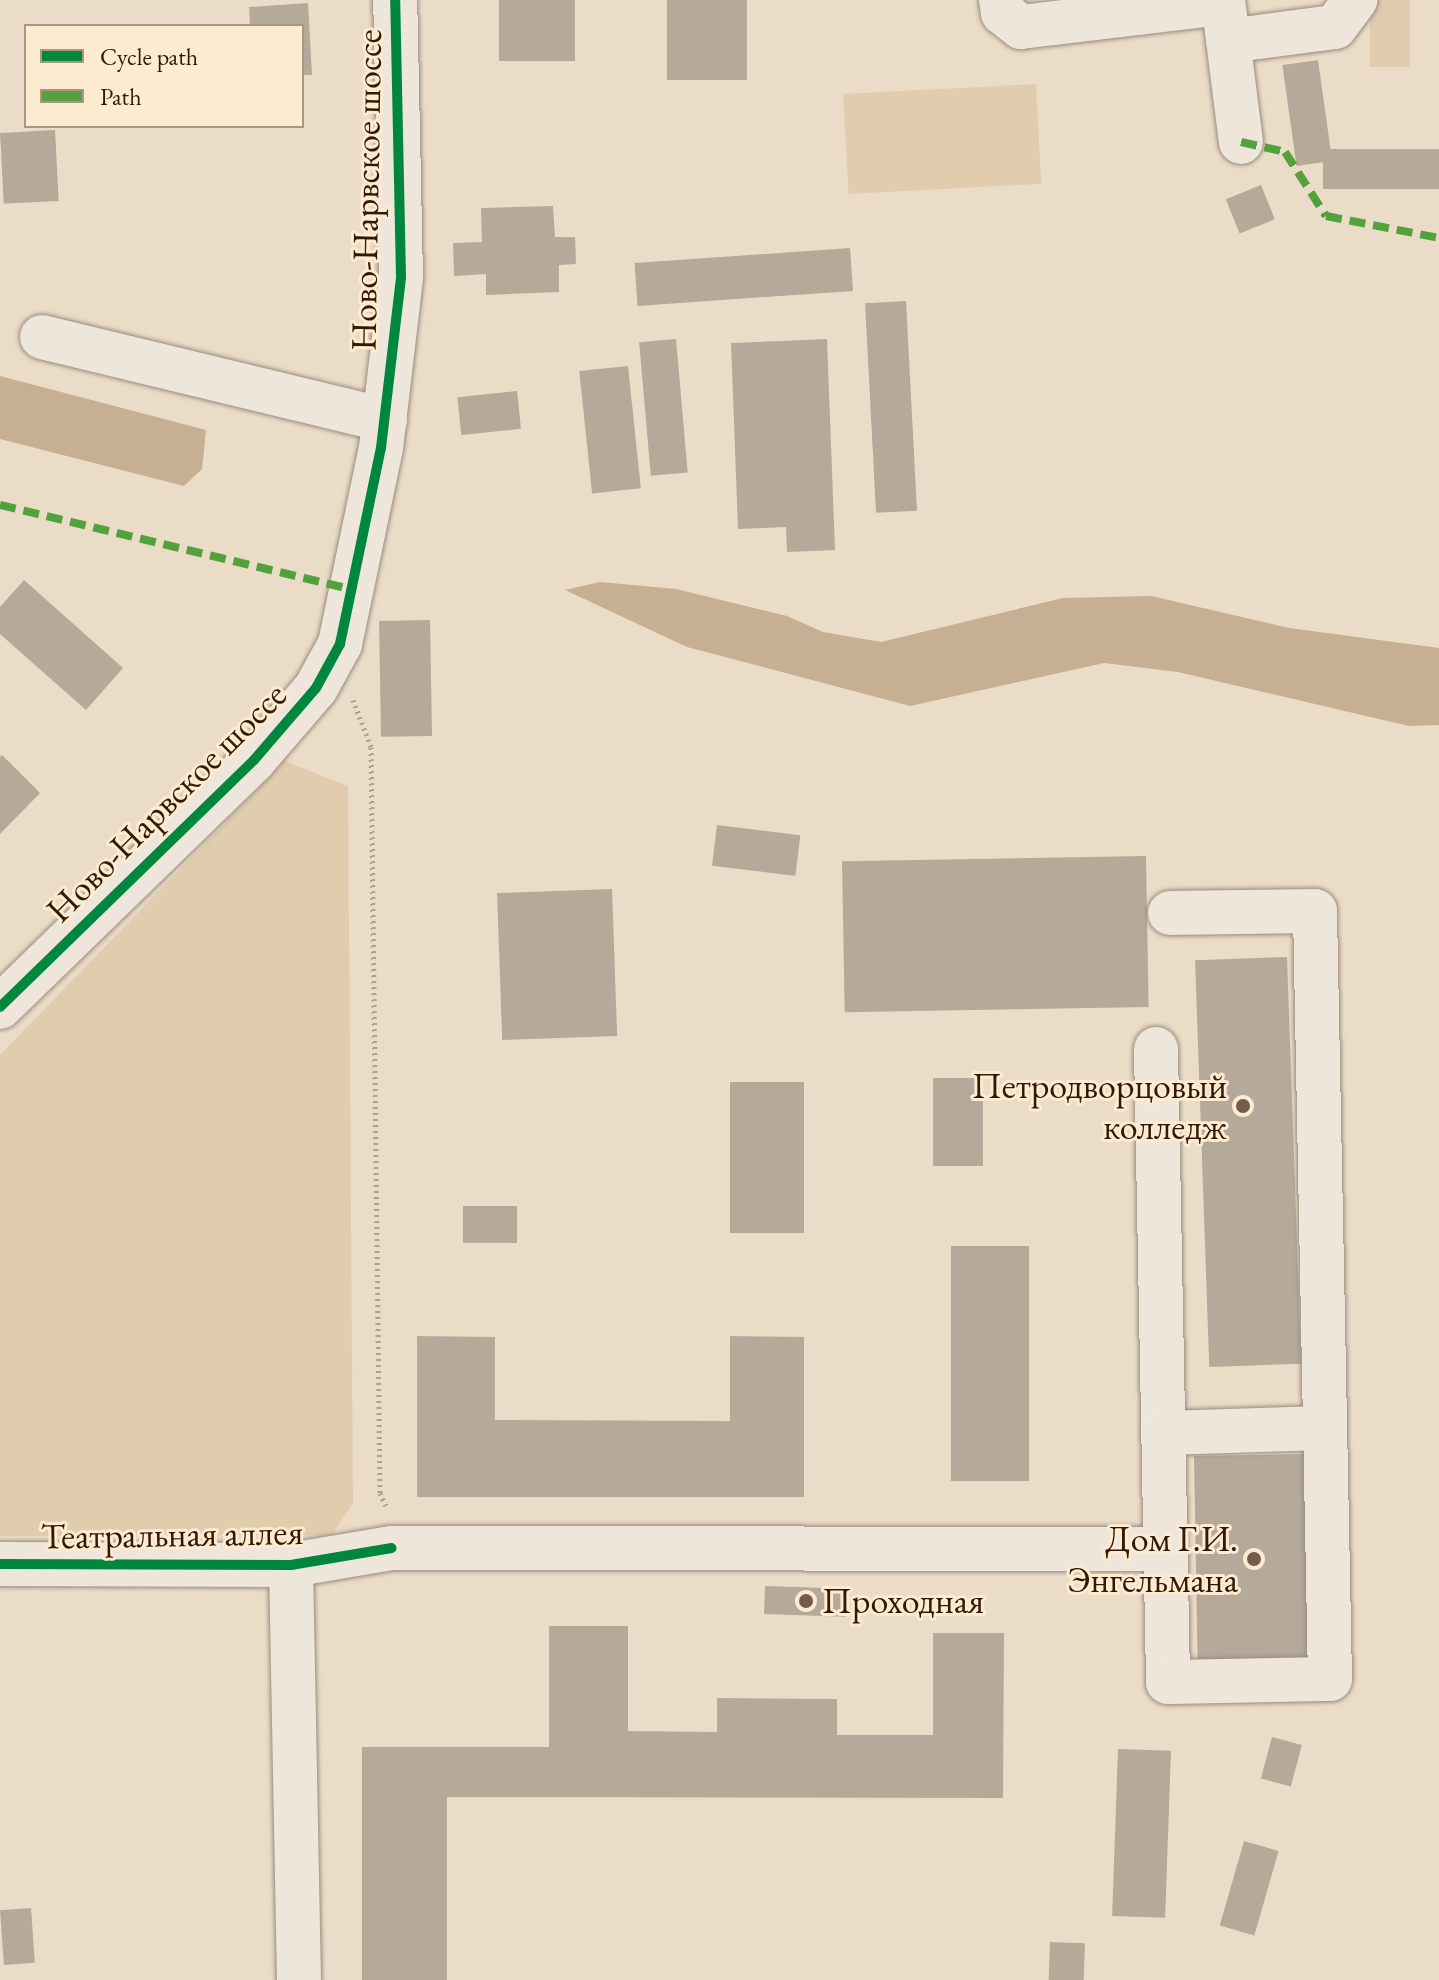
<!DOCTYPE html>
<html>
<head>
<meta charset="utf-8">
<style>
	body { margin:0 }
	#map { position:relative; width:1439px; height:1980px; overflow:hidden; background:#ebdcc7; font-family:"EB Garamond",serif }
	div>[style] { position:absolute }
	.green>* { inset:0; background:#e1ccae; transform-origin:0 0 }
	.water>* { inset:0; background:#c6af92 }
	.building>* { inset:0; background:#b5a99a; transform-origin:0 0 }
	.path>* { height:5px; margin-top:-2.5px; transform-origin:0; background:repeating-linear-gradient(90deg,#a9a097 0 2px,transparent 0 6px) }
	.roads { filter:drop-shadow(0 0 2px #988c7e) drop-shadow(0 0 2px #988c7e) }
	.minor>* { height:44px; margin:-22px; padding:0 22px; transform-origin:22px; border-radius:22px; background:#eee6db }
	.quiet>* { height:8px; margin-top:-4px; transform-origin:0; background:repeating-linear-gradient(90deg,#52a13d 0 16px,transparent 0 24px) }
	.cycleway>* { height:10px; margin:-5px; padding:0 5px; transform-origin:5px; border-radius:5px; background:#00873e }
	.dots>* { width:22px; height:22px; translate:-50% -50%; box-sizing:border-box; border:4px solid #fcebd1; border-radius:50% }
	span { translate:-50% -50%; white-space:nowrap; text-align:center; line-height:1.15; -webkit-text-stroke:6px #fcebd1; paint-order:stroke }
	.street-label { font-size:36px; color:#321907 }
	.poi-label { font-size:36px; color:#321907 }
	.right { translate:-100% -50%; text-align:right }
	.left { translate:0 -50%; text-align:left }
	.legend { position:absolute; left:24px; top:24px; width:280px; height:104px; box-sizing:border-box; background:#fcebd1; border:2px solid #ab9780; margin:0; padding:10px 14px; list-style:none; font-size:24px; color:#321907 }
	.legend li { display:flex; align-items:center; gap:16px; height:40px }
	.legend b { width:40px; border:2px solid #ab9780 }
</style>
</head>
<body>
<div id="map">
	<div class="green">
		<i style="left:1370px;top:0;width:40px;height:67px"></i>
		<i style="left:1036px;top:84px;width:100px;height:193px;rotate:87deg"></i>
		<i style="clip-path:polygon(285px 761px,348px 786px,353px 1503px,332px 1535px,0 1536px,0 1055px)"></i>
	</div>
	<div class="water">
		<i style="clip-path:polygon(0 376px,206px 430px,202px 469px,184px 486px,0 439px)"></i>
		<i style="clip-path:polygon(600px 582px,676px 589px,787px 616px,823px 632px,881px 642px,1063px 598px,1151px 596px,1289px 628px,1439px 648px,1439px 725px,1409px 726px,1178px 672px,1104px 663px,910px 706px,687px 647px,565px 590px)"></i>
	</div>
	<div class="building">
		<i style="left:499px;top:0;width:76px;height:61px"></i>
		<i style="left:667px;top:0;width:80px;height:80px"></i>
		<i style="clip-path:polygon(308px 3px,312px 75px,302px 75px,302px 26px,250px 26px,249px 7px)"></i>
		<i style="left:1318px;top:60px;width:102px;height:36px;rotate:82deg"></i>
		<i style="left:55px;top:130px;width:71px;height:55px;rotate:87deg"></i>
		<i style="left:1439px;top:149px;width:40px;height:116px;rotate:90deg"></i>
		<i style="left:1261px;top:185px;width:37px;height:38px;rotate:68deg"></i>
		<i style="clip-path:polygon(553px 206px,555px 237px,575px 237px,576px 264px,559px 265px,559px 292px,486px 295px,486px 274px,454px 276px,453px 243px,482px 242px,481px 208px)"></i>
		<i style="left:850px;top:248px;width:43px;height:216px;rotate:86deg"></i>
		<i style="left:906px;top:301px;width:210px;height:41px;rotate:87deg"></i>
		<i style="left:676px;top:339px;width:134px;height:37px;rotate:85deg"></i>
		<i style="clip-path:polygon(827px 339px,835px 550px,787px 552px,786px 527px,738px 529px,731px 343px)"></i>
		<i style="left:628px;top:366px;width:123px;height:49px;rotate:84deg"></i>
		<i style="left:517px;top:391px;width:38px;height:60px;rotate:84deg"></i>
		<i style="clip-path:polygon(24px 580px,123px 668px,86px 710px,0 634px,0 607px)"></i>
		<i style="left:430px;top:620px;width:116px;height:51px;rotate:89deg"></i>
		<i style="clip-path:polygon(2px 755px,40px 793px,0 834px,0 757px)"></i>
		<i style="left:717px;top:825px;width:84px;height:41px;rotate:7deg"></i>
		<i style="left:1146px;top:856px;width:151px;height:304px;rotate:89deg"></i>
		<i style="left:612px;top:889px;width:147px;height:115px;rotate:88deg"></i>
		<i style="left:1287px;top:957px;width:407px;height:92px;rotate:88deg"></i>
		<i style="left:933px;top:1078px;width:50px;height:88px"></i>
		<i style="left:730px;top:1082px;width:74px;height:151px"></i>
		<i style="left:463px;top:1206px;width:54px;height:37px"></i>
		<i style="left:951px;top:1246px;width:78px;height:235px"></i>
		<i style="clip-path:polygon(417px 1336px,495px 1337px,495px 1420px,730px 1421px,730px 1336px,804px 1337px,804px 1497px,417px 1497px)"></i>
		<i style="left:1312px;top:1454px;width:210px;height:118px;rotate:89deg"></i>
		<i style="left:765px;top:1586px;width:82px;height:28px;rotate:2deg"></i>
		<i style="clip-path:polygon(549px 1626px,628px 1626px,628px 1731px,717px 1732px,717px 1698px,837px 1699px,837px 1735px,933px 1735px,933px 1633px,1004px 1633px,1003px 1798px,447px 1797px,447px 1980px,362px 1980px,362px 1747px,549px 1747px)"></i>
		<i style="left:1272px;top:1737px;width:31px;height:43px;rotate:15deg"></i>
		<i style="left:1118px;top:1749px;width:53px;height:167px;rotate:2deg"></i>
		<i style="left:1244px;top:1841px;width:36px;height:88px;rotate:16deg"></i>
		<i style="left:31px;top:1908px;width:55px;height:31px;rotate:86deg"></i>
		<i style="left:1050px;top:1942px;width:35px;height:38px;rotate:2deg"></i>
	</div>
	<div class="path">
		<i style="left:353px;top:700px;width:50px;rotate:69deg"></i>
		<i style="left:371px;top:747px;width:746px;rotate:89.31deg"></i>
		<i style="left:380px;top:1493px;width:17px;rotate:65deg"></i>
	</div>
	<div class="roads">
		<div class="minor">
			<i style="left:1001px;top:0;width:13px;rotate:81deg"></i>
			<i style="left:1003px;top:13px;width:23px;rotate:38deg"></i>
			<i style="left:1021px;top:27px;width:203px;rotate:-6.8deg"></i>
			<i style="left:1223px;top:0;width:143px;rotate:82.8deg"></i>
			<i style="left:1228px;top:41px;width:108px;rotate:-7.5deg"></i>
			<i style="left:1335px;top:27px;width:34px;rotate:-53deg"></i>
			<i style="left:42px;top:337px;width:353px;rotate:13.6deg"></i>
			<i style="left:0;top:1007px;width:354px;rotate:-44.2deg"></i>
			<i style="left:254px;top:760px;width:95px;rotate:-49.3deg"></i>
			<i style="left:316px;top:688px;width:50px;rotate:-61.4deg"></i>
			<i style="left:340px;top:644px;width:200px;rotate:-78.2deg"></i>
			<i style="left:381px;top:448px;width:172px;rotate:-83.3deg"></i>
			<i style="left:401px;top:277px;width:277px;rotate:-91.2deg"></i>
			<i style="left:1156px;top:1049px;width:633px;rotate:88.91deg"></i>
			<i style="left:1168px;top:1682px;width:162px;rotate:-1.1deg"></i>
			<i style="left:1330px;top:1679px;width:768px;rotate:-91.12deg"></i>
			<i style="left:1315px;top:911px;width:145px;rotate:179.2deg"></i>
			<i style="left:1163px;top:1433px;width:162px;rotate:-1.8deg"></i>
			<i style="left:0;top:1564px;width:291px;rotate:0.2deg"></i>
			<i style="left:291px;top:1565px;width:102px;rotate:-9.6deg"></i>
			<i style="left:392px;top:1548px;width:773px;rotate:0.07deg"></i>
			<i style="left:291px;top:1565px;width:415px;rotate:88.9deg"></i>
		</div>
	</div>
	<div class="quiet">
		<i style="left:1241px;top:142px;width:45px;rotate:12.8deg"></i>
		<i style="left:1285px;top:152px;width:76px;rotate:57.4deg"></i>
		<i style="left:1326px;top:216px;width:115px;rotate:11deg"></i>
		<i style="left:0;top:505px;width:363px;rotate:13.5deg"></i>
	</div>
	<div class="cycleway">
		<i style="left:0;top:1007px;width:354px;rotate:-44.2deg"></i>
		<i style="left:254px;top:760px;width:95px;rotate:-49.3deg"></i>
		<i style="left:316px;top:688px;width:50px;rotate:-61.4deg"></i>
		<i style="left:340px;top:644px;width:200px;rotate:-78.2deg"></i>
		<i style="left:381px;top:448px;width:172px;rotate:-83.3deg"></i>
		<i style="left:401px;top:277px;width:277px;rotate:-91.2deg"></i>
		<i style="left:0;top:1564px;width:291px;rotate:0.2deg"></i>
		<i style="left:291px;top:1565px;width:102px;rotate:-9.6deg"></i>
	</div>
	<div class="dots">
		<i style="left:1243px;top:1106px;background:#735d4a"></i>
		<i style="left:1254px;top:1559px;background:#735d4a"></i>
		<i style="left:806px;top:1601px;background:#735d4a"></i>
	</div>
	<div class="street-label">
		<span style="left:366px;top:190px;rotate:-89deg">Ново-Нарвское шоссе</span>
		<span style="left:166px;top:802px;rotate:-45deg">Ново-Нарвское шоссе</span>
		<span style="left:172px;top:1534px;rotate:-1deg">Театральная аллея</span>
	</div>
	<div class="poi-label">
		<span class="right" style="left:1227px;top:1106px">Петродворцовый<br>колледж</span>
		<span class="right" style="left:1238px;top:1559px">Дом Г.И.<br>Энгельмана</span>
		<span class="left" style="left:822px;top:1601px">Проходная</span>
	</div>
	<ul class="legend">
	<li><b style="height:10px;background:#00873e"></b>Cycle path</li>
	<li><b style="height:10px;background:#52a13d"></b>Path</li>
	</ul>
</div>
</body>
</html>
